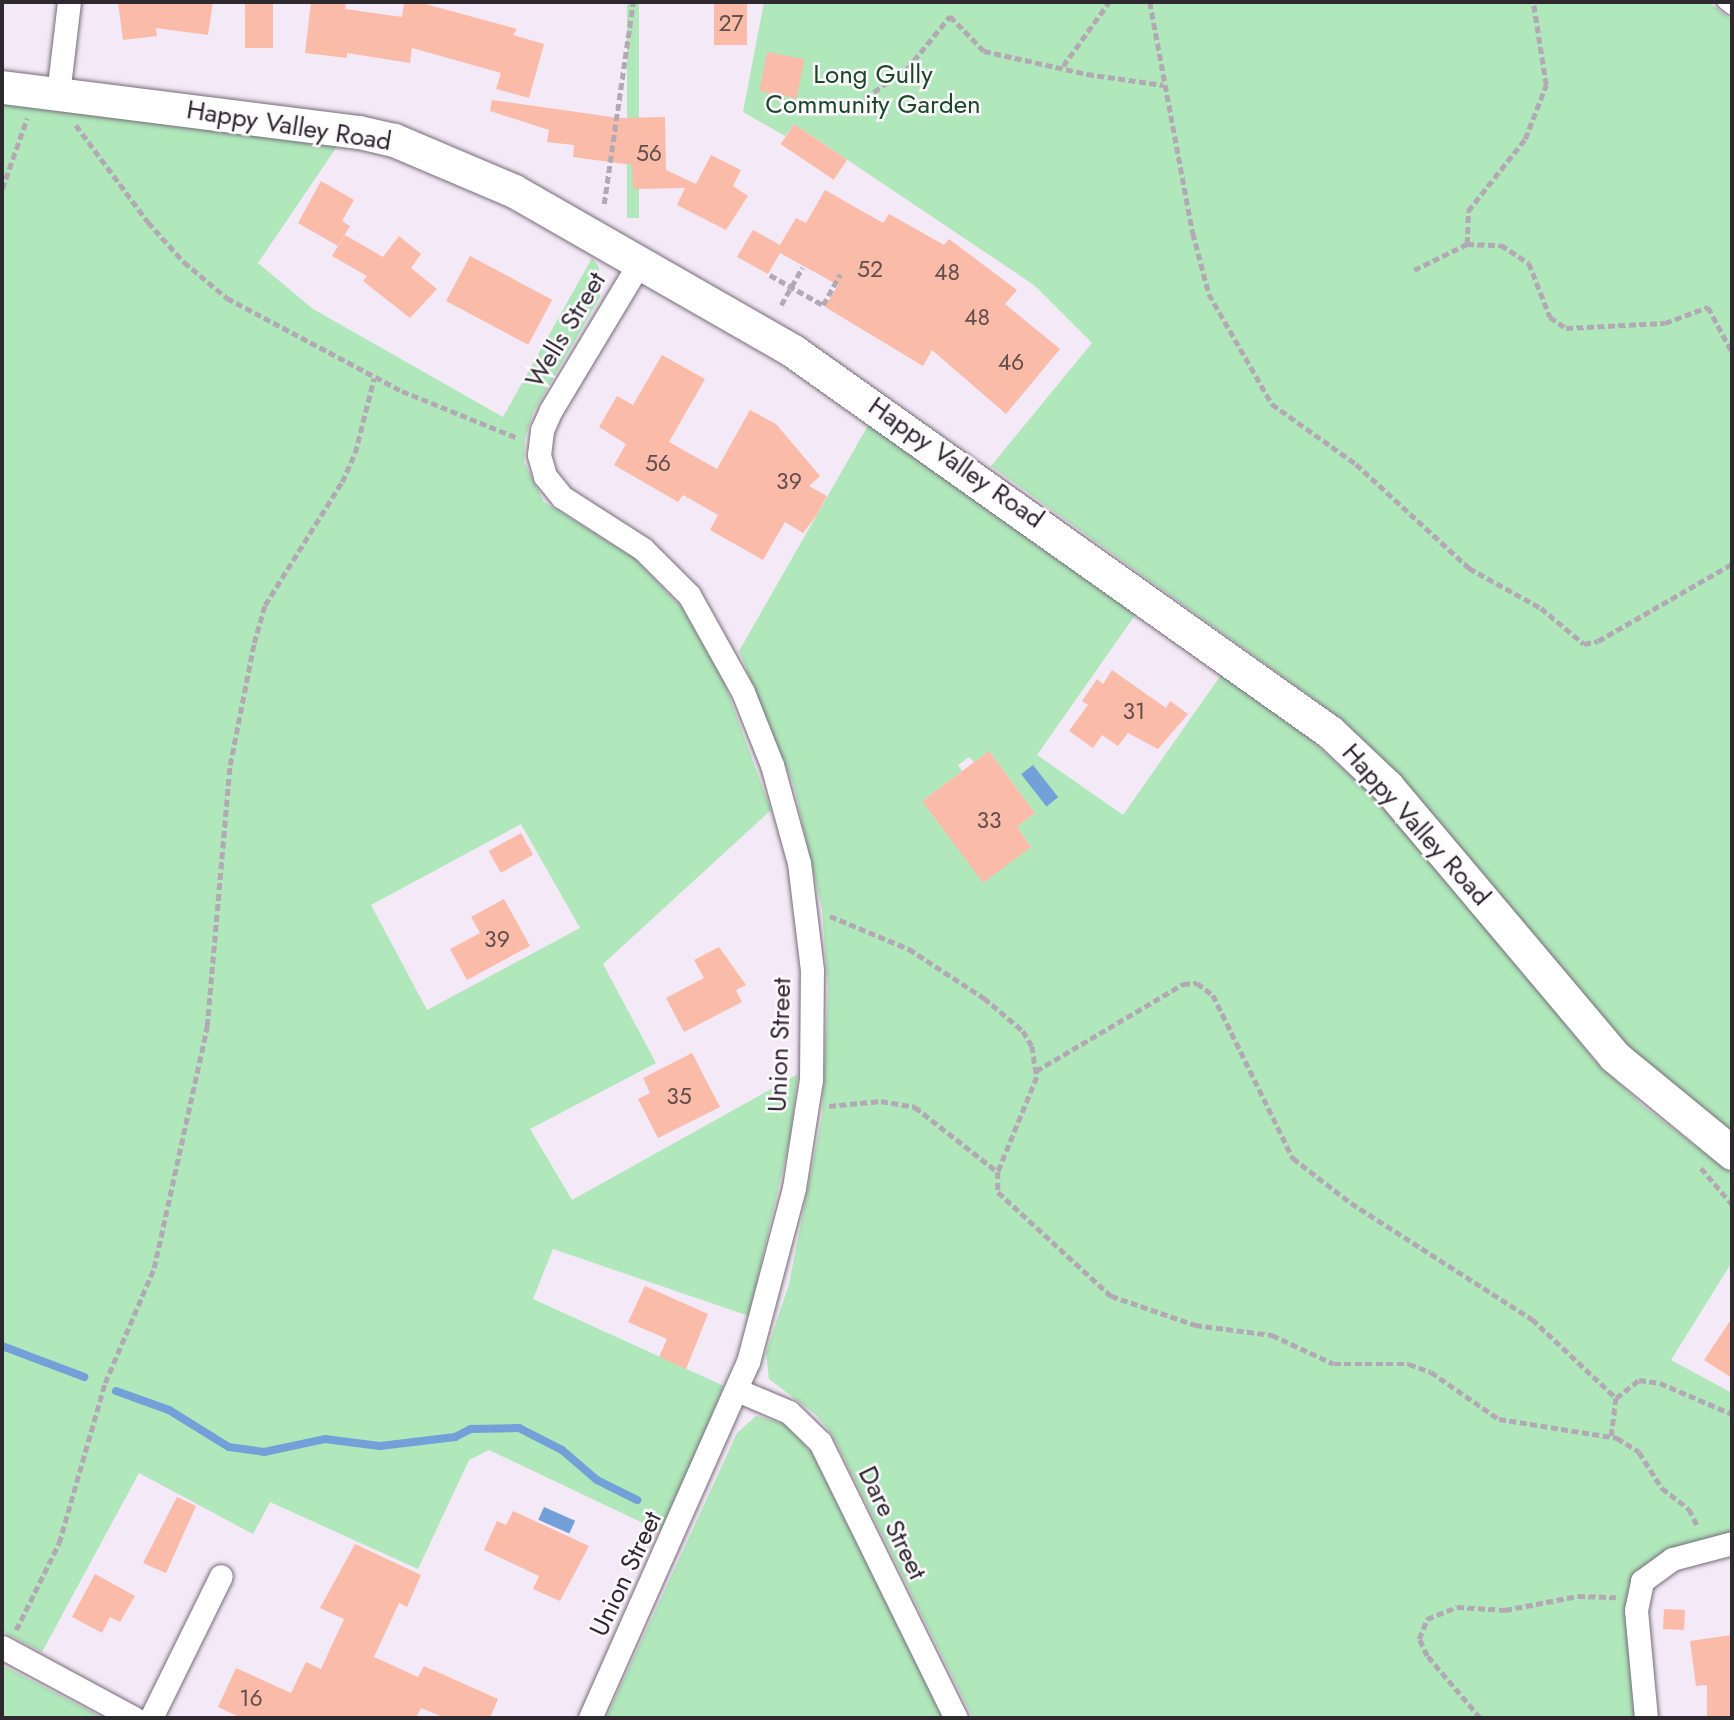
<!DOCTYPE html>
<html>
<head>
<meta charset="utf-8">
<style>
	body { margin:0 }
	#map { position:relative; width:1734px; height:1720px; overflow:hidden; background:#f4e9f7; font-family:Jost,sans-serif }
	div>[style] { position:absolute }
	.green>* { inset:0; background:#b0e7bb; transform-origin:0 0 }
	.water>* { inset:0; background:#73a0d9; transform-origin:0 0 }
	.stream>* { height:8px; margin:-4px; padding:0 4px; transform-origin:4px; border-radius:4px; background:#73a0d9 }
	.building>* { inset:0; background:#fabba8; transform-origin:0 0 }
	.path>* { height:4.5px; margin-top:-2.25px; transform-origin:0; background:repeating-linear-gradient(90deg,#b2a9b4 0 7px,transparent 0 10.5px) }
	.roads { filter:drop-shadow(0 0 2px #766c78) drop-shadow(0 0 2px #766c78) }
	.lane>* { height:12px; margin:-6px; padding:0 6px; transform-origin:6px; border-radius:6px; background:#fff }
	.street>* { height:23px; margin:-11.5px; padding:0 11.5px; transform-origin:11.5px; border-radius:11.5px; background:#fff }
	.secondary>* { height:33px; margin:-16.5px; padding:0 16.5px; transform-origin:16.5px; border-radius:16.5px; background:#fff }
	span { translate:-50% -50%; white-space:nowrap; text-align:center; line-height:1.15; -webkit-text-stroke:5px #fef9ff; paint-order:stroke }
	.number-label { font-size:23px; color:#614e4d }
	.number-label span { -webkit-text-stroke-width:0 }
	.park-label { font-size:26px; color:#1b4928 }
	.street-label { font-size:26px; color:#2e292f }
	.frame { position:absolute; inset:0; border:4px solid #2e292f; pointer-events:none }
</style>
</head>
<body>
<div id="map">
	<div class="green">
		<i style="left:627px;top:2px;width:12px;height:216px"></i>
		<i style="clip-path:polygon(764px 2px,1708px 2px,1732px 20px,1732px 1132px,1635px 1054px,1610px 1028px,1401px 777px,1342px 719px,991px 466px,1092px 343px,1034px 285px,794px 124px,785px 136px,743px 112px)"></i>
		<i style="clip-path:polygon(evenodd,2px 102px,338px 145px,258px 263px,313px 309px,503px 417px,592px 258px,599px 267px,600px 297px,533px 413px,525px 438px,524px 462px,544px 502px,634px 558px,682px 608px,724px 682px,771px 810px,603px 964px,656px 1063px,530px 1129px,572px 1200px,798px 1074px,790px 1138px,749px 1316px,553px 1249px,533px 1299px,724px 1386px,662px 1532px,489px 1450px,469px 1460px,418px 1569px,270px 1502px,253px 1534px,139px 1473px,42px 1652px,2px 1631px,2px 102px,521px 824px,580px 928px,427px 1010px,371px 905px,521px 824px)"></i>
		<i style="clip-path:polygon(evenodd,870px 422px,1138px 611px,1037px 755px,1123px 815px,1223px 672px,1289px 720px,1374px 797px,1456px 888px,1594px 1060px,1642px 1105px,1732px 1174px,1732px 1262px,1671px 1360px,1732px 1393px,1732px 1533px,1650px 1563px,1638px 1718px,973px 1718px,832px 1434px,815px 1414px,769px 1379px,766px 1353px,789px 1284px,822px 1116px,828px 988px,822px 909px,794px 786px,739px 651px,870px 422px,989px 751px,1035px 813px,1017px 827px,1031px 847px,983px 882px,922px 801px,942px 786px,949px 796px,946px 783px,962px 771px,958px 765px,969px 757px,974px 762px,989px 751px)"></i>
		<i style="clip-path:polygon(756px 1416px,785px 1424px,812px 1453px,943px 1718px,606px 1718px,737px 1433px)"></i>
		<i style="clip-path:polygon(2px 1665px,59px 1695px,103px 1718px,2px 1718px)"></i>
	</div>
	<div class="water">
		<i style="left:1033px;top:765px;width:41px;height:15px;rotate:52deg"></i>
		<i style="left:544px;top:1507px;width:34px;height:14px;rotate:24deg"></i>
	</div>
	<div class="stream">
		<i style="left:2px;top:1346px;width:88px;rotate:20.7deg"></i>
		<i style="left:116px;top:1391px;width:56px;rotate:19.7deg"></i>
		<i style="left:169px;top:1410px;width:70px;rotate:31.7deg"></i>
		<i style="left:229px;top:1447px;width:35px;rotate:8deg"></i>
		<i style="left:264px;top:1452px;width:62px;rotate:-12deg"></i>
		<i style="left:325px;top:1439px;width:55px;rotate:7.3deg"></i>
		<i style="left:380px;top:1446px;width:76px;rotate:-6.8deg"></i>
		<i style="left:455px;top:1437px;width:18px;rotate:-27deg"></i>
		<i style="left:471px;top:1429px;width:48px;rotate:-1.2deg"></i>
		<i style="left:519px;top:1428px;width:48px;rotate:27.1deg"></i>
		<i style="left:562px;top:1450px;width:46px;rotate:40.6deg"></i>
		<i style="left:597px;top:1480px;width:45px;rotate:26.6deg"></i>
	</div>
	<div class="building">
		<i style="clip-path:polygon(118px 2px,213px 2px,208px 35px,156px 28px,157px 36px,123px 40px)"></i>
		<i style="left:245px;top:2px;width:28px;height:46px"></i>
		<i style="clip-path:polygon(311px 2px,346px 2px,345px 9px,402px 17px,404px 2px,418px 2px,517px 29px,513px 35px,544px 44px,529px 98px,496px 89px,501px 73px,412px 48px,410px 63px,347px 53px,347px 58px,305px 53px)"></i>
		<i style="left:714px;top:2px;width:33px;height:43px"></i>
		<i style="left:767px;top:52px;width:38px;height:40px;rotate:11deg"></i>
		<i style="clip-path:polygon(492px 100px,619px 118px,665px 117px,666px 170px,696px 184px,711px 155px,741px 170px,733px 186px,748px 196px,726px 230px,677px 205px,685px 188px,633px 189px,632px 165px,573px 157px,574px 145px,547px 142px,549px 130px,490px 111px)"></i>
		<i style="left:794px;top:124px;width:64px;height:24px;rotate:34deg"></i>
		<i style="clip-path:polygon(321px 181px,354px 200px,342px 221px,350px 226px,338px 246px,298px 223px)"></i>
		<i style="clip-path:polygon(825px 190px,883px 223px,889px 214px,944px 245px,949px 239px,1017px 290px,1005px 304px,1060px 349px,1006px 414px,932px 350px,923px 366px,825px 307px,838px 285px,780px 253px,768px 274px,737px 257px,753px 230px,780px 245px,796px 218px,806px 223px)"></i>
		<i style="clip-path:polygon(345px 235px,383px 257px,399px 236px,421px 254px,411px 268px,437px 289px,410px 318px,363px 281px,367px 276px,332px 256px)"></i>
		<i style="left:470px;top:256px;width:93px;height:51px;rotate:28deg"></i>
		<i style="clip-path:polygon(662px 355px,705px 379px,669px 442px,717px 469px,750px 410px,776px 424px,820px 476px,809px 486px,827px 496px,816px 516px,803px 533px,785px 522px,763px 560px,710px 530px,718px 515px,683px 495px,678px 502px,614px 465px,626px 444px,599px 427px,617px 396px,633px 405px)"></i>
		<i style="clip-path:polygon(1112px 670px,1166px 708px,1170px 701px,1188px 714px,1158px 749px,1128px 733px,1118px 746px,1102px 735px,1093px 748px,1069px 731px,1088px 705px,1082px 701px,1097px 679px,1103px 684px)"></i>
		<i style="clip-path:polygon(989px 751px,1035px 813px,1017px 827px,1031px 847px,983px 883px,922px 801px)"></i>
		<i style="left:521px;top:833px;width:25px;height:37px;rotate:61deg"></i>
		<i style="clip-path:polygon(504px 899px,530px 946px,467px 980px,450px 949px,480px 933px,471px 917px)"></i>
		<i style="clip-path:polygon(719px 947px,746px 985px,736px 990px,742px 1002px,684px 1032px,666px 998px,704px 978px,694px 960px)"></i>
		<i style="clip-path:polygon(692px 1053px,720px 1107px,658px 1138px,638px 1099px,650px 1093px,643px 1078px)"></i>
		<i style="clip-path:polygon(645px 1286px,708px 1314px,686px 1369px,659px 1357px,667px 1339px,628px 1322px)"></i>
		<i style="clip-path:polygon(1732px 1318px,1732px 1378px,1704px 1360px)"></i>
		<i style="clip-path:polygon(177px 1497px,196px 1506px,166px 1573px,143px 1563px)"></i>
		<i style="clip-path:polygon(513px 1511px,589px 1546px,560px 1601px,533px 1589px,539px 1576px,484px 1550px,497px 1521px,506px 1525px)"></i>
		<i style="clip-path:polygon(355px 1544px,421px 1575px,407px 1607px,399px 1603px,374px 1657px,418px 1677px,424px 1666px,498px 1699px,490px 1718px,445px 1718px,421px 1708px,416px 1718px,241px 1718px,218px 1707px,236px 1668px,291px 1693px,306px 1662px,321px 1669px,344px 1619px,320px 1608px)"></i>
		<i style="clip-path:polygon(95px 1574px,135px 1596px,120px 1622px,110px 1617px,102px 1633px,72px 1617px)"></i>
		<i style="left:1664px;top:1609px;width:21px;height:20px;rotate:3deg"></i>
		<i style="clip-path:polygon(1732px 1635px,1732px 1718px,1707px 1718px,1707px 1685px,1696px 1686px,1690px 1641px)"></i>
	</div>
	<div class="path">
		<i style="left:1150px;top:2px;width:235px;rotate:79.5deg"></i>
		<i style="left:1193px;top:233px;width:63px;rotate:75.3deg"></i>
		<i style="left:1209px;top:294px;width:127px;rotate:60.2deg"></i>
		<i style="left:1272px;top:404px;width:103px;rotate:35.5deg"></i>
		<i style="left:1356px;top:464px;width:154px;rotate:42.6deg"></i>
		<i style="left:1469px;top:568px;width:82px;rotate:29.1deg"></i>
		<i style="left:1541px;top:608px;width:56px;rotate:39.9deg"></i>
		<i style="left:1584px;top:644px;width:14px;rotate:-12deg"></i>
		<i style="left:1598px;top:641px;width:155px;rotate:-29.9deg"></i>
		<i style="left:1063px;top:66px;width:79px;rotate:-54.3deg"></i>
		<i style="left:865px;top:98px;width:51px;rotate:-34.6deg"></i>
		<i style="left:907px;top:69px;width:68px;rotate:-50.9deg"></i>
		<i style="left:950px;top:16px;width:49px;rotate:45.8deg"></i>
		<i style="left:984px;top:51px;width:106px;rotate:12.6deg"></i>
		<i style="left:1087px;top:74px;width:77px;rotate:8.2deg"></i>
		<i style="left:76px;top:125px;width:121px;rotate:53.4deg"></i>
		<i style="left:148px;top:222px;width:54px;rotate:48deg"></i>
		<i style="left:184px;top:262px;width:56px;rotate:39.9deg"></i>
		<i style="left:227px;top:298px;width:198px;rotate:28deg"></i>
		<i style="left:402px;top:391px;width:125px;rotate:22.1deg"></i>
		<i style="left:2px;top:189px;width:75px;rotate:-70.6deg"></i>
		<i style="left:604px;top:204px;width:204px;rotate:-81.8deg"></i>
		<i style="left:1467px;top:244px;width:33px;rotate:-88deg"></i>
		<i style="left:1468px;top:211px;width:92px;rotate:-51.6deg"></i>
		<i style="left:1525px;top:139px;width:58px;rotate:-68.7deg"></i>
		<i style="left:1546px;top:85px;width:84px;rotate:-98.9deg"></i>
		<i style="left:1414px;top:270px;width:59px;rotate:-26.1deg"></i>
		<i style="left:1467px;top:244px;width:34px;rotate:2deg"></i>
		<i style="left:1501px;top:245px;width:33px;rotate:33deg"></i>
		<i style="left:1529px;top:263px;width:58px;rotate:68.7deg"></i>
		<i style="left:1550px;top:317px;width:19px;rotate:35deg"></i>
		<i style="left:1566px;top:328px;width:99px;rotate:-2.9deg"></i>
		<i style="left:1665px;top:323px;width:46px;rotate:-20.4deg"></i>
		<i style="left:1708px;top:307px;width:51px;rotate:61.9deg"></i>
		<i style="left:770px;top:275px;width:61px;rotate:29.5deg"></i>
		<i style="left:823px;top:305px;width:35px;rotate:-61deg"></i>
		<i style="left:781px;top:305px;width:43px;rotate:-60.4deg"></i>
		<i style="left:830px;top:916px;width:86px;rotate:22.7deg"></i>
		<i style="left:909px;top:949px;width:90px;rotate:33.2deg"></i>
		<i style="left:984px;top:998px;width:51px;rotate:40.2deg"></i>
		<i style="left:1023px;top:1031px;width:17px;rotate:59deg"></i>
		<i style="left:1032px;top:1046px;width:31px;rotate:81deg"></i>
		<i style="left:1037px;top:1077px;width:103px;rotate:112.3deg"></i>
		<i style="left:998px;top:1172px;width:20px;rotate:90deg"></i>
		<i style="left:998px;top:1192px;width:154px;rotate:42.6deg"></i>
		<i style="left:1111px;top:1296px;width:89px;rotate:19deg"></i>
		<i style="left:1195px;top:1325px;width:78px;rotate:7.4deg"></i>
		<i style="left:1272px;top:1335px;width:68px;rotate:25.1deg"></i>
		<i style="left:1334px;top:1364px;width:75px"></i>
		<i style="left:1409px;top:1364px;width:23px;rotate:20deg"></i>
		<i style="left:1431px;top:1372px;width:83px;rotate:34.7deg"></i>
		<i style="left:1499px;top:1419px;width:120px;rotate:9.1deg"></i>
		<i style="left:1617px;top:1438px;width:26px;rotate:32deg"></i>
		<i style="left:1639px;top:1452px;width:43px;rotate:57.4deg"></i>
		<i style="left:1662px;top:1488px;width:34px;rotate:38deg"></i>
		<i style="left:1689px;top:1509px;width:20px;rotate:63deg"></i>
		<i style="left:1036px;top:1071px;width:171px;rotate:-30.6deg"></i>
		<i style="left:1183px;top:984px;width:14px;rotate:-4deg"></i>
		<i style="left:1197px;top:983px;width:20px;rotate:37deg"></i>
		<i style="left:1213px;top:995px;width:182px;rotate:63.9deg"></i>
		<i style="left:1293px;top:1158px;width:73px;rotate:37.8deg"></i>
		<i style="left:1351px;top:1203px;width:215px;rotate:32.7deg"></i>
		<i style="left:1532px;top:1319px;width:115px;rotate:43.2deg"></i>
		<i style="left:829px;top:1106px;width:52px;rotate:-5.5deg"></i>
		<i style="left:881px;top:1101px;width:35px;rotate:10deg"></i>
		<i style="left:915px;top:1107px;width:105px;rotate:38.1deg"></i>
		<i style="left:1701px;top:1168px;width:48px;rotate:49.3deg"></i>
		<i style="left:1611px;top:1436px;width:38px;rotate:-83deg"></i>
		<i style="left:1616px;top:1398px;width:29px;rotate:-38deg"></i>
		<i style="left:1639px;top:1380px;width:21px;rotate:8deg"></i>
		<i style="left:1660px;top:1383px;width:78px;rotate:23.3deg"></i>
		<i style="left:16px;top:1630px;width:97px;rotate:-63.7deg"></i>
		<i style="left:59px;top:1543px;width:166px;rotate:-74deg"></i>
		<i style="left:105px;top:1383px;width:125px;rotate:-66.9deg"></i>
		<i style="left:154px;top:1268px;width:248px;rotate:-77.6deg"></i>
		<i style="left:207px;top:1026px;width:262px;rotate:-85deg"></i>
		<i style="left:230px;top:765px;width:124px;rotate:-78.9deg"></i>
		<i style="left:254px;top:643px;width:40px;rotate:-74deg"></i>
		<i style="left:265px;top:605px;width:145px;rotate:-58deg"></i>
		<i style="left:342px;top:482px;width:32px;rotate:-66deg"></i>
		<i style="left:355px;top:453px;width:77px;rotate:-75.8deg"></i>
		<i style="left:1480px;top:1718px;width:82px;rotate:-130.5deg"></i>
		<i style="left:1427px;top:1656px;width:19px;rotate:-115deg"></i>
		<i style="left:1419px;top:1639px;width:22px;rotate:-68deg"></i>
		<i style="left:1427px;top:1619px;width:32px;rotate:-22deg"></i>
		<i style="left:1457px;top:1607px;width:48px;rotate:3.6deg"></i>
		<i style="left:1505px;top:1610px;width:74px;rotate:-10.9deg"></i>
		<i style="left:1578px;top:1596px;width:38px;rotate:2deg"></i>
	</div>
	<div class="roads">
		<div class="lane">
			<i style="left:1723px;top:2px;width:11px;rotate:38deg"></i>
		</div>
		<div class="street">
			<i style="left:58px;top:94px;width:93px;rotate:-83.2deg"></i>
			<i style="left:737px;top:1390px;width:56px;rotate:22.9deg"></i>
			<i style="left:789px;top:1412px;width:43px;rotate:44.1deg"></i>
			<i style="left:820px;top:1442px;width:308px;rotate:63.8deg"></i>
			<i style="left:2px;top:1647px;width:150px;rotate:28.3deg"></i>
			<i style="left:151px;top:1718px;width:158px;rotate:-63.8deg"></i>
			<i style="left:590px;top:1718px;width:389px;rotate:-66.1deg"></i>
			<i style="left:748px;top:1362px;width:180px;rotate:-75.2deg"></i>
			<i style="left:794px;top:1188px;width:109px;rotate:-81.1deg"></i>
			<i style="left:811px;top:1080px;width:110px;rotate:-89.5deg"></i>
			<i style="left:812px;top:970px;width:108px;rotate:-96.9deg"></i>
			<i style="left:799px;top:863px;width:102px;rotate:-105.4deg"></i>
			<i style="left:772px;top:765px;width:79px;rotate:-111.7deg"></i>
			<i style="left:743px;top:692px;width:111px;rotate:-119.1deg"></i>
			<i style="left:689px;top:595px;width:65px;rotate:-135deg"></i>
			<i style="left:643px;top:549px;width:96px;rotate:-147.3deg"></i>
			<i style="left:562px;top:497px;width:27px;rotate:-129deg"></i>
			<i style="left:545px;top:476px;width:22px;rotate:-106deg"></i>
			<i style="left:539px;top:455px;width:25px;rotate:-83deg"></i>
			<i style="left:542px;top:430px;width:22px;rotate:-66deg"></i>
			<i style="left:551px;top:410px;width:175px;rotate:-59deg"></i>
			<i style="left:1646px;top:1718px;width:108px;rotate:-95.3deg"></i>
			<i style="left:1636px;top:1610px;width:30px;rotate:-78deg"></i>
			<i style="left:1642px;top:1581px;width:37px;rotate:-36deg"></i>
			<i style="left:1672px;top:1559px;width:62px;rotate:-14.9deg"></i>
		</div>
		<div class="secondary">
			<i style="left:2px;top:87px;width:360px;rotate:7.2deg"></i>
			<i style="left:359px;top:132px;width:36px;rotate:13deg"></i>
			<i style="left:394px;top:140px;width:130px;rotate:23deg"></i>
			<i style="left:514px;top:191px;width:322px;rotate:29.8deg"></i>
			<i style="left:793px;top:351px;width:658px;rotate:35.36deg"></i>
			<i style="left:1330px;top:732px;width:79px;rotate:43.5deg"></i>
			<i style="left:1387px;top:786px;width:353px;rotate:49.9deg"></i>
			<i style="left:1614px;top:1056px;width:153px;rotate:39.4deg"></i>
		</div>
	</div>
	<div class="number-label">
		<span style="left:731px;top:23px">27</span>
		<span style="left:649px;top:153px">56</span>
		<span style="left:870px;top:269px">52</span>
		<span style="left:947px;top:272px">48</span>
		<span style="left:977px;top:317px">48</span>
		<span style="left:1011px;top:362px">46</span>
		<span style="left:658px;top:463px">56</span>
		<span style="left:789px;top:481px">39</span>
		<span style="left:1134px;top:711px">31</span>
		<span style="left:989px;top:820px">33</span>
		<span style="left:497px;top:939px">39</span>
		<span style="left:679px;top:1096px">35</span>
		<span style="left:251px;top:1698px">16</span>
	</div>
	<div class="park-label">
		<span style="left:873px;top:90px">Long Gully<br>Community Garden</span>
	</div>
	<div class="street-label">
		<span style="left:289px;top:126px;rotate:9deg">Happy Valley Road</span>
		<span style="left:566px;top:330px;rotate:-59deg">Wells Street</span>
		<span style="left:956px;top:463px;rotate:35deg">Happy Valley Road</span>
		<span style="left:1416px;top:825px;rotate:48deg">Happy Valley Road</span>
		<span style="left:780px;top:1045px;rotate:-88deg">Union Street</span>
		<span style="left:892px;top:1523px;rotate:64deg">Dare Street</span>
		<span style="left:626px;top:1574px;rotate:-65deg">Union Street</span>
	</div>
	<div class="frame"></div>
</div>
</body>
</html>
